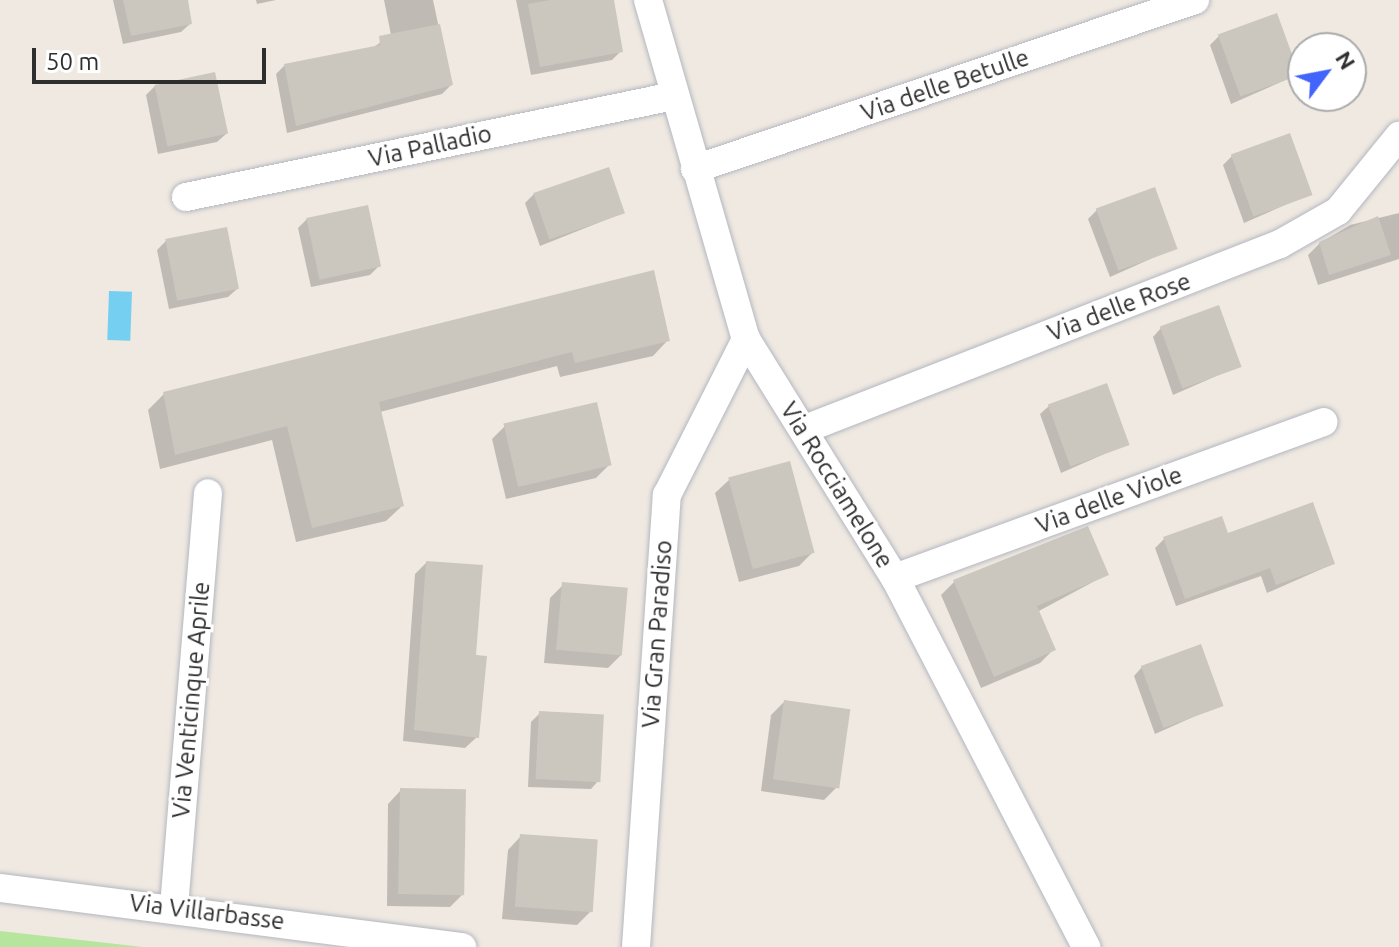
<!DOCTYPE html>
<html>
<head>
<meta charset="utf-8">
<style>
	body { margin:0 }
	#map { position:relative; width:1399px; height:947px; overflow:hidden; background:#efe9e1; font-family:Ubuntu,sans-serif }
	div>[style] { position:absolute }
	.green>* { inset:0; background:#b6e59e }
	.water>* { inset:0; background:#75cff0; transform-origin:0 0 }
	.shadow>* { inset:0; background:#0003 }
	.building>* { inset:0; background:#cbc7bf; transform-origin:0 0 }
	.roads { filter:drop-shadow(0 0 2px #b4b7c1) drop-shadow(0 0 2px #b4b7c1) }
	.street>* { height:28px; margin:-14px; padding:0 14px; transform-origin:14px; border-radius:14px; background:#fff }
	span { translate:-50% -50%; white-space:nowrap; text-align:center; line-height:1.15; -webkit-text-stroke:6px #fff; paint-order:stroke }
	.street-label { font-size:24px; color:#2e2e2e }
	.north { position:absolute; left:1287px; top:32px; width:80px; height:80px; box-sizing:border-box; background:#fff; border:2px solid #ababab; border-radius:50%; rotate:58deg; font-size:22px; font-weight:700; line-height:32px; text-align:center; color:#2e2e2e }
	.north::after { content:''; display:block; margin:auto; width:28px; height:36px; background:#4264fb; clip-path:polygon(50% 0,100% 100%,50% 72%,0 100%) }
	.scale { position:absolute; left:32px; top:48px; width:234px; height:36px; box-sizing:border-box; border:4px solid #2e2e2e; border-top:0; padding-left:10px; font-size:24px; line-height:28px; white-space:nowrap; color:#2e2e2e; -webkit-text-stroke:6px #fff; paint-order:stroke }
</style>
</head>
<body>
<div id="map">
	<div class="green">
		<i style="clip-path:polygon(0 931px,143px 947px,0 947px)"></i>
	</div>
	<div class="water">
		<i style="left:109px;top:291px;width:23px;height:49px;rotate:2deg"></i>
	</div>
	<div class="shadow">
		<i style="clip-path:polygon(113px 0,185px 0,190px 24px,181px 32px,123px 44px)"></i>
		<i style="clip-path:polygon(256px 0,276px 0,257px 4px)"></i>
		<i style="clip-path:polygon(384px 0,433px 0,451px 85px,442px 94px,287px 133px,276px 74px,284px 66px,371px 49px,391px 35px)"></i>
		<i style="clip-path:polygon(516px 0,612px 0,621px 51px,612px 60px,531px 75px)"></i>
		<i style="clip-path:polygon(1219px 36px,1297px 75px,1231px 104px,1210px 45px)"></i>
		<i style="clip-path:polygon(155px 86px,226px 134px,217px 142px,158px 154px,146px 95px)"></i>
		<i style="clip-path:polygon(1232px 156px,1310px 194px,1244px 223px,1223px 165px)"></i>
		<i style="clip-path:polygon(534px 194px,623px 213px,540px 246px,525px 203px)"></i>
		<i style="clip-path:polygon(1097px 210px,1175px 248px,1110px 277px,1088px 219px)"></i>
		<i style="clip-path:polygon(1399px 213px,1399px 259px,1318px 285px,1308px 255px,1320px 243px,1350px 225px)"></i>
		<i style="clip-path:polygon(307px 219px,379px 266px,370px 275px,311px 287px,298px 228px)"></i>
		<i style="clip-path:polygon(166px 241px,237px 289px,228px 297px,169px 309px,157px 250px)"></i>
		<i style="clip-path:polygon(1161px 328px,1239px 366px,1173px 395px,1153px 337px)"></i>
		<i style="clip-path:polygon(668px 340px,653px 356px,560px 377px,557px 366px,380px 412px,402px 506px,386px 521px,296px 542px,272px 440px,160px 469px,148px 410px,164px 394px)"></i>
		<i style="clip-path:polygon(1049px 406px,1127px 444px,1061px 473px,1040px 414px)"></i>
		<i style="clip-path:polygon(505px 426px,609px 465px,596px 478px,506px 499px,492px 439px)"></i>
		<i style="clip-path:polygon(729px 480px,812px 553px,799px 566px,739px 582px,715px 493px)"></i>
		<i style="clip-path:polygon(1227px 535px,1333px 564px,1267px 593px,1261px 576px,1176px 606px,1155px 548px,1164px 539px)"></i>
		<i style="clip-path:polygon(426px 563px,477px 737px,465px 748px,403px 741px,415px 574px)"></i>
		<i style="clip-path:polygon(1106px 575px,1037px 612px,1053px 650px,1040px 663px,981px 688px,941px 595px,954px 582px)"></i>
		<i style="clip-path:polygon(563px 585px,621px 655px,608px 668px,544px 663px,550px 598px)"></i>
		<i style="clip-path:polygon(1142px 667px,1220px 705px,1155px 734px,1134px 676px)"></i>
		<i style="clip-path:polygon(784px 702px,837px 787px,824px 800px,761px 791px,771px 715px)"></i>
		<i style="clip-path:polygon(539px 714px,599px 780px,591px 789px,528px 787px,531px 722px)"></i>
		<i style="clip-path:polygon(401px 790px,463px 894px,450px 907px,387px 906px,388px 804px)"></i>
		<i style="clip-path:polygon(521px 836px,590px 912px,577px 925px,502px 919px,508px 850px)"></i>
	</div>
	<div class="building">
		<i style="clip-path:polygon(123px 0,188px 0,192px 24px,131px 36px)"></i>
		<i style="clip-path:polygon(550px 0,614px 0,623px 52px,540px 67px,528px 4px)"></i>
		<i style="left:1277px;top:13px;width:66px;height:63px;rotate:70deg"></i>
		<i style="clip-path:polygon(440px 24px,453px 85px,296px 126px,284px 64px,380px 45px,379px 36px)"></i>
		<i style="left:215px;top:72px;width:63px;height:62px;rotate:78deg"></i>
		<i style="left:1290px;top:133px;width:66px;height:63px;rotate:70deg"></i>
		<i style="left:609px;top:167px;width:49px;height:80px;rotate:71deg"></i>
		<i style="left:1155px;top:187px;width:66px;height:63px;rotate:70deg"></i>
		<i style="left:368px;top:205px;width:63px;height:63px;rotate:78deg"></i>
		<i style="clip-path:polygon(1378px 216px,1391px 255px,1329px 275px,1319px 242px)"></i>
		<i style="left:227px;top:227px;width:63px;height:63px;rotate:79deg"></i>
		<i style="clip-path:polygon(654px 270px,670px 341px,575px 363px,572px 352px,379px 402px,404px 506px,312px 528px,287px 426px,175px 455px,163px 392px)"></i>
		<i style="left:1219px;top:305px;width:66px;height:63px;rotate:70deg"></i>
		<i style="left:1107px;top:383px;width:66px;height:63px;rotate:70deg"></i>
		<i style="left:597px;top:402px;width:65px;height:96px;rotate:77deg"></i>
		<i style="left:790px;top:461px;width:95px;height:64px;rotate:75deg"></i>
		<i style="clip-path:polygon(1313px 502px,1335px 564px,1276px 585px,1270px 568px,1185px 599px,1163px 537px,1222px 516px,1228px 533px)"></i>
		<i style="clip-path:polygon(1088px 526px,1109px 575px,1037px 606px,1056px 650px,994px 677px,953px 580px)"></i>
		<i style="clip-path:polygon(426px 561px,483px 565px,476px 655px,487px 656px,479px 738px,414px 730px)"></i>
		<i style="left:562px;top:582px;width:66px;height:68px;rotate:5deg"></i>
		<i style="left:1201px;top:644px;width:66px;height:64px;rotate:70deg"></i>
		<i style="left:784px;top:700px;width:67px;height:80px;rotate:8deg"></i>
		<i style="left:539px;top:711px;width:65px;height:68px;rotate:3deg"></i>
		<i style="left:400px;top:788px;width:66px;height:106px;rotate:1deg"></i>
		<i style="left:520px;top:834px;width:78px;height:73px;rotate:4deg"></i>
	</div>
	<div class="roads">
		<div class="street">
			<i style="left:648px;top:0;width:353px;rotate:73.9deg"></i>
			<i style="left:746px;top:339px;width:282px;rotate:58.1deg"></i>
			<i style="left:895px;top:578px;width:416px;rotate:62.6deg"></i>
			<i style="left:695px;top:169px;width:528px;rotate:-18.68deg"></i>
			<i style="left:186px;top:197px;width:497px;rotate:-11.7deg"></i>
			<i style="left:805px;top:429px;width:510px;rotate:-21.28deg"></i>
			<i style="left:1280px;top:244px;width:67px;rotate:-29.6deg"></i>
			<i style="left:1338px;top:211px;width:97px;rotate:-50.9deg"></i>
			<i style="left:895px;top:578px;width:456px;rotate:-20deg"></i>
			<i style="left:0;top:888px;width:466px;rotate:7.3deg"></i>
			<i style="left:174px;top:907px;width:415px;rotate:-85.3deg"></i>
			<i style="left:636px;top:947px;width:453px;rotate:-86.1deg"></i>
			<i style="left:667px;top:495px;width:175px;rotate:-63.1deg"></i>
		</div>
	</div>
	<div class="street-label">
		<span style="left:945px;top:85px;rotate:-19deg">Via delle Betulle</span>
		<span style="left:430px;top:146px;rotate:-12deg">Via Palladio</span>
		<span style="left:1119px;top:307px;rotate:-21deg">Via delle Rose</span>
		<span style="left:837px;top:485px;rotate:58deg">Via Rocciamelone</span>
		<span style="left:1109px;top:500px;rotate:-20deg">Via delle Viole</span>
		<span style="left:657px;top:634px;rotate:-86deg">Via Gran Paradiso</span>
		<span style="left:191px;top:700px;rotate:-85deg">Via Venticinque Aprile</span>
		<span style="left:207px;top:912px;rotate:7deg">Via Villarbasse</span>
	</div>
	<div class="north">N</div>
	<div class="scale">50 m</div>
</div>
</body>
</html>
